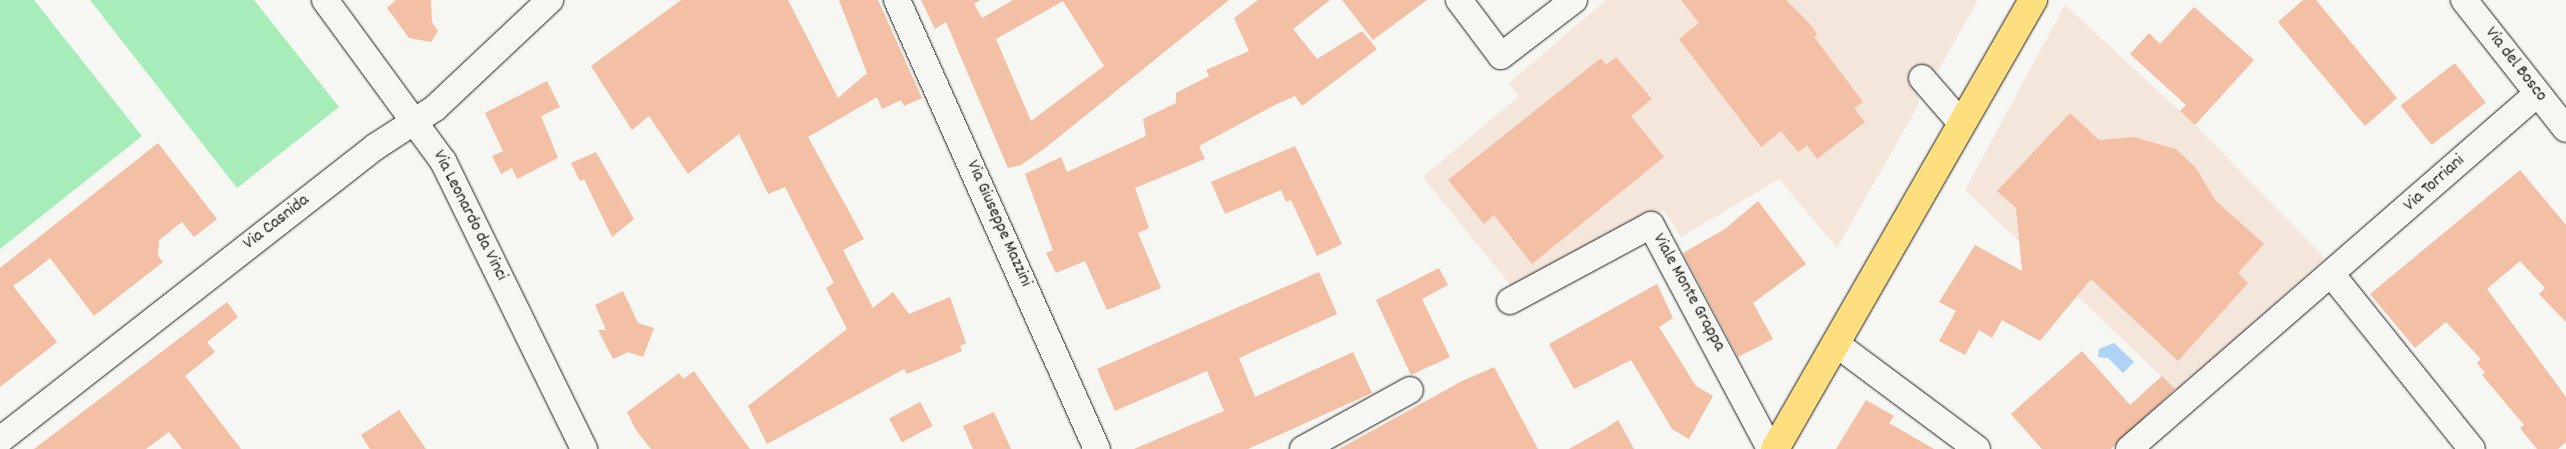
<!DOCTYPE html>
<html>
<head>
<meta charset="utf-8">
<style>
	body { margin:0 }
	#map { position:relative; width:2566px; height:449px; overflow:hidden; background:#f6f6f2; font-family:Dekko,sans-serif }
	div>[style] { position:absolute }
	.built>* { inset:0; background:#f5e6db }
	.green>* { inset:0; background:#a7edb9 }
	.water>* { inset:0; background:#afd2f7 }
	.building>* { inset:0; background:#f3bfa5; transform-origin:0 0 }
	.roads { filter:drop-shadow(0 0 1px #1c1c1c) drop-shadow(0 0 1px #1c1c1c) }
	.minor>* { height:26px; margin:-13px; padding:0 13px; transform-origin:13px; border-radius:13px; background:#f6f6f2 }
	.major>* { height:28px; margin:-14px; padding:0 14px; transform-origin:14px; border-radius:14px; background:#fedf80 }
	span { translate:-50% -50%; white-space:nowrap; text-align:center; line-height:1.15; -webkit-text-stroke:4px #f6f6f2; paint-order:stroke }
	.street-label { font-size:18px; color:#1c1c1c }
</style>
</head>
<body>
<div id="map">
	<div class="built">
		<i style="clip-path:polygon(1606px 0,1978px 0,1939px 69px,1915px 85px,1919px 104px,1837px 248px,1779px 179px,1681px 237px,1663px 210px,1515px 291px,1423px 177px,1519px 96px,1509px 83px)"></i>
		<i style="clip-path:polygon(2065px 5px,2195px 125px,2325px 258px,2177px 391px,1965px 190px)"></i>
	</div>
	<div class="green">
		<i style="clip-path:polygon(0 0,34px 0,142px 136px,0 249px)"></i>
		<i style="clip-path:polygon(90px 0,254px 0,339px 107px,237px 188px)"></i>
	</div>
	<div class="water">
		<i style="clip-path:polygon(2114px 343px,2134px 362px,2123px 373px,2108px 358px,2098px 357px,2099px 349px)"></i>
	</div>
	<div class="building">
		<i style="clip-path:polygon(396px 0,431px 0,432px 22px,438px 31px,431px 42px,409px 38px,387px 8px)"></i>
		<i style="clip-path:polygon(681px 0,788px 0,838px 98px,867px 73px,839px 0,878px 0,922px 98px,904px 106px,901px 100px,882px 109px,877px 97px,808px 137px,864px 239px,843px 250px,873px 308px,893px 292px,909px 314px,950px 297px,966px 343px,960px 346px,962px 351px,907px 374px,904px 369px,767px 444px,748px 406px,847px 329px,826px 288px,834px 283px,785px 187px,768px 194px,739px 134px,688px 174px,649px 116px,632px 130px,591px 66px)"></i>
		<i style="clip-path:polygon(evenodd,921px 0,980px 0,974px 4px,982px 18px,1013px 0,1229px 0,1044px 149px,1021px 165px,1008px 168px,946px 22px,935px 29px,921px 0,1063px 1px,1104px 66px,1031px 121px,996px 39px,1063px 1px)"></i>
		<i style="clip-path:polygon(1258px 0,1330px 0,1293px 29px,1317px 59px,1362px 31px,1377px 49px,1302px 106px,1295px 96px,1275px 105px,1199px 146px,1205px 159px,1135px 188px,1149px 228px,1138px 233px,1161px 288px,1107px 310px,1085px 261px,1056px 273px,1046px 253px,1053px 250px,1025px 174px,1061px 157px,1067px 172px,1146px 136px,1143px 119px,1176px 103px,1176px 93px,1209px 76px,1206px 70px,1249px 51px,1234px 18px)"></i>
		<i style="clip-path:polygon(1342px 0,1427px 0,1373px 40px)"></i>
		<i style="clip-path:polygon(1681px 0,1786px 0,1810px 24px,1817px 34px,1814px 37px,1863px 102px,1854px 108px,1865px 122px,1817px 159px,1807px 145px,1798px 152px,1781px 131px,1761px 147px,1679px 39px,1699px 23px)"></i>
		<i style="clip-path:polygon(2303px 0,2316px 0,2397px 98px,2365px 126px,2278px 22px)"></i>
		<i style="clip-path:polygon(2194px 7px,2254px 60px,2195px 125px,2180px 111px,2186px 105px,2130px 54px,2149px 33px,2160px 44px)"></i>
		<i style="clip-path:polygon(1616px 57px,1652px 99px,1631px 116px,1664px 157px,1532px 264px,1494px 215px,1484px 224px,1448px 180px,1601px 58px,1606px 65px)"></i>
		<i style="left:2455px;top:63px;width:50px;height:69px;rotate:52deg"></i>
		<i style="clip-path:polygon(547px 81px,560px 107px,541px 116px,558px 158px,517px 179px,512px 168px,501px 174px,492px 156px,503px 151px,485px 113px)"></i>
		<i style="clip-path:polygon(2070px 113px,2099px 140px,2134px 137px,2176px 149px,2196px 168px,2215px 200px,2264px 244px,2238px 273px,2248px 283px,2178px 361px,2091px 279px,2040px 341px,2002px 320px,1992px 338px,1979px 330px,1965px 355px,1939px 341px,1956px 311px,1939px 302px,1975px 245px,2022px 271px,2016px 208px,1997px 191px)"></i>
		<i style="clip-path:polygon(158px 143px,217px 219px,194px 237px,182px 222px,159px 240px,158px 256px,163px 262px,94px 316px,50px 258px,30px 274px,13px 286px,57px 342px,0 387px,0 268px)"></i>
		<i style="clip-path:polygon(1295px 146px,1342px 244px,1317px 256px,1291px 200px,1286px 202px,1281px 190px,1225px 214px,1211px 182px)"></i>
		<i style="clip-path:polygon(596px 152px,634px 219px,612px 237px,584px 179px,580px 181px,571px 163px)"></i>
		<i style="clip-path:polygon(2520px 170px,2566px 225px,2566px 322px,2539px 294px,2545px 288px,2520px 261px,2487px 289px,2566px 397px,2566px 442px,2558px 449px,2537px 449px,2520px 428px,2524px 425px,2482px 375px,2485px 373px,2477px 363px,2481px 359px,2446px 322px,2415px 348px,2370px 294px)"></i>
		<i style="clip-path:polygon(1758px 201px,1806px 264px,1753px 303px,1773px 339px,1738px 357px,1683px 253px,1725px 229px)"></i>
		<i style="clip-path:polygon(1439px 268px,1448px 285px,1422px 299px,1450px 357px,1411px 375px,1376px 300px)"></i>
		<i style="clip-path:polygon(1319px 272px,1337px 314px,1239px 358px,1255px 397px,1353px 352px,1372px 393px,1248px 449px,1134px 449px,1224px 411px,1207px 371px,1115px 411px,1097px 369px)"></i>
		<i style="clip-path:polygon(1657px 284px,1673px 318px,1659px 327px,1696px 386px,1713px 396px,1689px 439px,1672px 429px,1631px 360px,1574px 389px,1549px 344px)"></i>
		<i style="clip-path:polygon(623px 291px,638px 323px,654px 328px,643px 357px,628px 352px,613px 359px,598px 330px,606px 330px,595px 305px)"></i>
		<i style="clip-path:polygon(227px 302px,238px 317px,207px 342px,215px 352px,185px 376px,241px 449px,182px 449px,169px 432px,146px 449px,34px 449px)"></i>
		<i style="clip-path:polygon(2082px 351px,2130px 405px,2162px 376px,2175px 389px,2111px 449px,2042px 449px,2011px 414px)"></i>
		<i style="clip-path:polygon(1494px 367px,1538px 449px,1339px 449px,1462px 381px)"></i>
		<i style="clip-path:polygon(694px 371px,715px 401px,750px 449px,651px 449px,636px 430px,627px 412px,679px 373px,683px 379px)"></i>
		<i style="clip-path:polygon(1866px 400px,1894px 416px,1889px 423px,1934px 449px,1836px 449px)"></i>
		<i style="left:920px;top:402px;width:27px;height:35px;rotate:62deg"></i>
		<i style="clip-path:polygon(399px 410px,426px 449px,370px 449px,361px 435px)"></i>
		<i style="clip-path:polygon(994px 412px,1011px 449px,973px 449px,963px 426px)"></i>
		<i style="clip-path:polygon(1618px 420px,1634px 449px,1569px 449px,1606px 428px)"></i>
	</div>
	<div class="roads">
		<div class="minor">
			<i style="left:325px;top:0;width:200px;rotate:53.8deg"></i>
			<i style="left:443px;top:161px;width:321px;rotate:63.9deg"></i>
			<i style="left:897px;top:0;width:492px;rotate:66deg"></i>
			<i style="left:1459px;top:0;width:70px;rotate:53.1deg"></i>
			<i style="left:1501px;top:56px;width:92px;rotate:-37.5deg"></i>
			<i style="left:2464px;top:0;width:164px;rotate:51.7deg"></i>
			<i style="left:1922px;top:78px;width:60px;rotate:49.1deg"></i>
			<i style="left:2332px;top:275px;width:223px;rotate:51.2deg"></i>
			<i style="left:1510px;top:301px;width:160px;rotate:-28.3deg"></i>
			<i style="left:1651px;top:225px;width:254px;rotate:62deg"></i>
			<i style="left:1835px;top:343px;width:177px;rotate:36.7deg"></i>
			<i style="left:0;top:440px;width:476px;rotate:-38deg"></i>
			<i style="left:375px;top:147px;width:72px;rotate:-33deg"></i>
			<i style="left:435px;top:108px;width:158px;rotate:-43.2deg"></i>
			<i style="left:1303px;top:449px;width:122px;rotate:-28.9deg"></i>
			<i style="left:2129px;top:449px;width:541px;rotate:-41.03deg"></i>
		</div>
		<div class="major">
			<i style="left:1775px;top:449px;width:518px;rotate:-60.12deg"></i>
		</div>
	</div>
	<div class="street-label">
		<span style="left:2515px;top:65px;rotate:52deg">Via del Bosco</span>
		<span style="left:2435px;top:184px;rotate:-42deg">Via Torriani</span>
		<span style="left:469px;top:216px;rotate:63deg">Via Leonardo da Vinci</span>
		<span style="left:277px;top:223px;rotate:-38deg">Via Casnida</span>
		<span style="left:998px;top:224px;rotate:66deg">Via Giuseppe Mazzini</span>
		<span style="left:1688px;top:293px;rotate:61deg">Viale Monte Grappa</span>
	</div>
</div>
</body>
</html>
